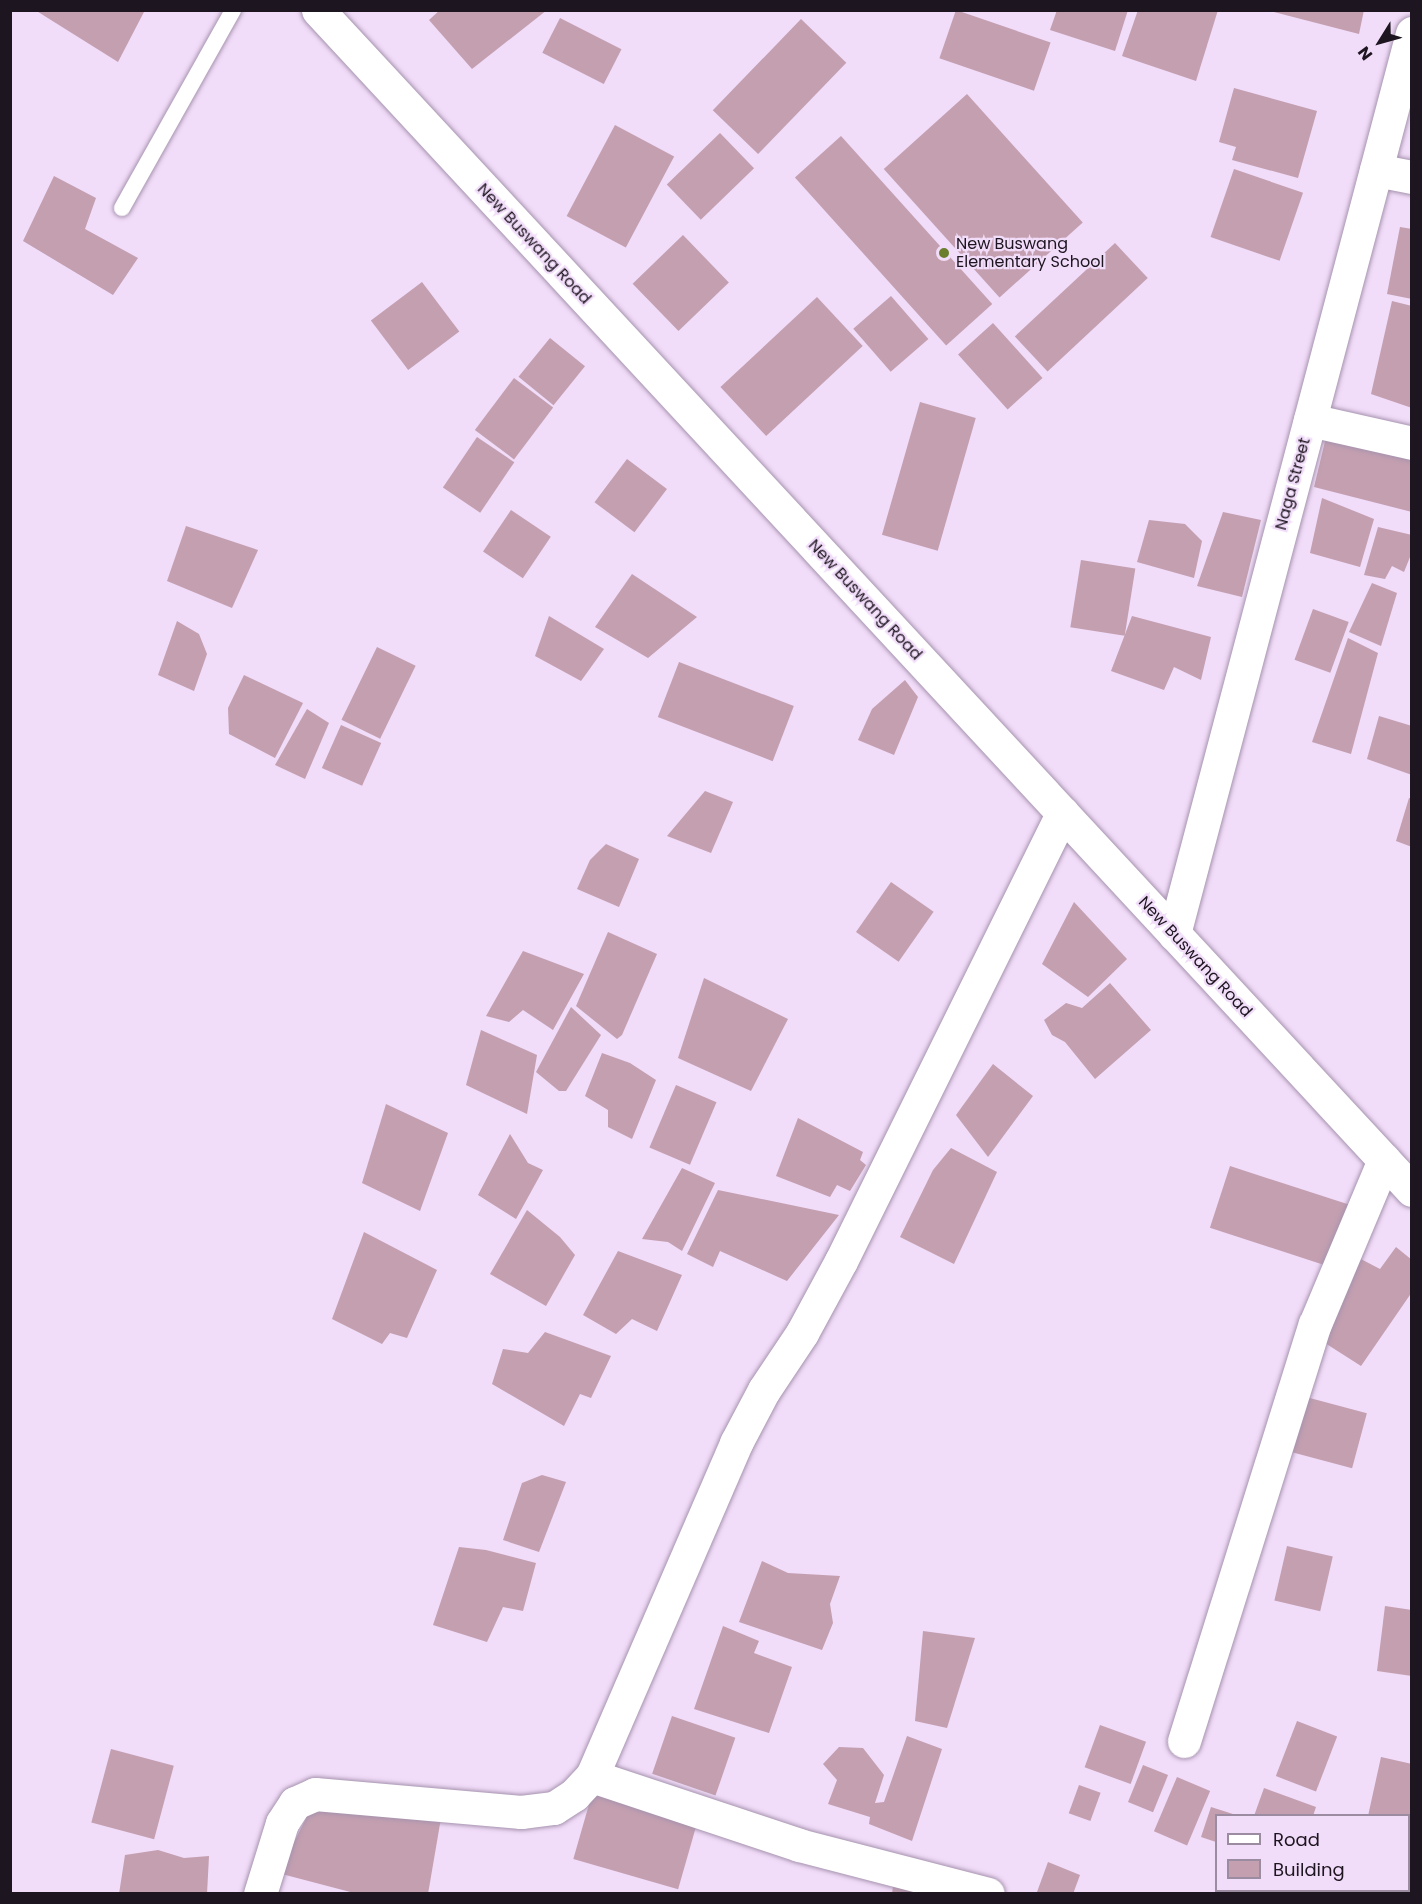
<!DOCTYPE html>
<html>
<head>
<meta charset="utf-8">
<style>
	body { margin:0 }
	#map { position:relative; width:1422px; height:1904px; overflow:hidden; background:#f1dcf9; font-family:Poppins,sans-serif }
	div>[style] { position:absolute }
	.building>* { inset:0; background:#c39fb0; transform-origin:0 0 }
	.roads { filter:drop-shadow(0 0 2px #a693ae) drop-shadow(0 0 2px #a693ae) }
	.service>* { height:16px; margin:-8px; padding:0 8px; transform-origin:8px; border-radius:8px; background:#fff }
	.minor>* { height:33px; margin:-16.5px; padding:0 16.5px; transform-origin:16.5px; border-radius:16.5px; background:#fff }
	.tertiary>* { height:33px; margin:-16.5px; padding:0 16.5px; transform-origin:16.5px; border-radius:16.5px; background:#fff }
	.dots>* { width:16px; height:16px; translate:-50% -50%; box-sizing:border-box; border:3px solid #f1dcf9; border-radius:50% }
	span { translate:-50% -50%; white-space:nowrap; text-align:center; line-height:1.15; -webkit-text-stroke:4.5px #f1dcf9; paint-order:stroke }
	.street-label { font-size:16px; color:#1d151f }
	.poi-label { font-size:16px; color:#1d151f }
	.left { translate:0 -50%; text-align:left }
	.frame { position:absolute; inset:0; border:12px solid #1d151f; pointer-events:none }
	.legend { position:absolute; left:1215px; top:1814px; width:195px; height:78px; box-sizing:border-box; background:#f1dcf9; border:2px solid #9c8ca2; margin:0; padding:8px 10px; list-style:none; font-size:18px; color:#1d151f }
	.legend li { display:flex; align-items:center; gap:12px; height:30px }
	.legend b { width:30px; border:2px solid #9c8ca2 }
	.north { position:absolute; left:1350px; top:12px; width:60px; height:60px; -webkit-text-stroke:4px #f1dcf9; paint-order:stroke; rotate:233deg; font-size:16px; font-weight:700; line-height:24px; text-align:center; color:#1d151f }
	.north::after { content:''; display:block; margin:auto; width:21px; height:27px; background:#1d151f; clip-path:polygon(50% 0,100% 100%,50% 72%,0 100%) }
</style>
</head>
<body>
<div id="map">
	<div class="building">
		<i style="clip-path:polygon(35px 10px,145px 10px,118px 62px)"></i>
		<i style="clip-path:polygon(440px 10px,547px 10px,472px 69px,429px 20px)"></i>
		<i style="left:956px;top:10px;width:100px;height:51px;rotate:19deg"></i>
		<i style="clip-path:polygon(1057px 10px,1128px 10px,1115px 51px,1050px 30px)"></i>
		<i style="clip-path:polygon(1138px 10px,1218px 10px,1196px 81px,1122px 56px)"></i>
		<i style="clip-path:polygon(1266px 10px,1364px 10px,1359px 34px)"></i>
		<i style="left:560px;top:18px;width:69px;height:39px;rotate:27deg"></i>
		<i style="left:801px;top:19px;width:63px;height:127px;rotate:44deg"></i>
		<i style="clip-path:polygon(1234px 88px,1317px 111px,1298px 178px,1232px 160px,1236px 147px,1219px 142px)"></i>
		<i style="left:967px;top:94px;width:173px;height:112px;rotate:48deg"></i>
		<i style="left:615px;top:125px;width:67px;height:103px;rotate:28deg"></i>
		<i style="left:720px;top:133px;width:49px;height:74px;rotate:46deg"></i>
		<i style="left:841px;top:136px;width:226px;height:62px;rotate:48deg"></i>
		<i style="left:1234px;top:169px;width:73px;height:72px;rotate:19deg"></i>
		<i style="clip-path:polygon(54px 176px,96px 198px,85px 229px,138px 258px,113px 295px,23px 241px)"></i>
		<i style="clip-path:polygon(1400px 227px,1412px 229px,1412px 299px,1387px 294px)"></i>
		<i style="left:683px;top:235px;width:66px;height:70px;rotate:46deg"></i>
		<i style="left:1115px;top:243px;width:48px;height:137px;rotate:47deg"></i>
		<i style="left:422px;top:282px;width:62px;height:64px;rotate:53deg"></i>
		<i style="left:891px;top:296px;width:57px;height:50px;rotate:49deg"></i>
		<i style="left:817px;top:297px;width:67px;height:132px;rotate:47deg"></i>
		<i style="clip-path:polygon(1392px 301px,1412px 306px,1412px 408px,1371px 394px)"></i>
		<i style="left:993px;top:323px;width:74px;height:47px;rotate:48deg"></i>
		<i style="left:550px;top:338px;width:45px;height:50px;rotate:39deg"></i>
		<i style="left:514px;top:378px;width:49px;height:65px;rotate:37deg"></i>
		<i style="left:920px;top:402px;width:58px;height:138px;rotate:16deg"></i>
		<i style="clip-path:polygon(1327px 433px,1412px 454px,1412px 512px,1314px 487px)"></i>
		<i style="left:477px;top:437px;width:45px;height:61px;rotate:34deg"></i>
		<i style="left:627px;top:459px;width:50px;height:54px;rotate:37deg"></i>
		<i style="clip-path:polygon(1322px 498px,1374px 519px,1360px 567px,1310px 553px)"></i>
		<i style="left:511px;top:510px;width:48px;height:50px;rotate:34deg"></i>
		<i style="clip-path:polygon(1223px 512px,1261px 520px,1242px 597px,1197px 586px)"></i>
		<i style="clip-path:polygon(1149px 520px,1185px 524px,1202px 541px,1194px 578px,1137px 562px)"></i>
		<i style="clip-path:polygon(186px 526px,258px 550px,232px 608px,167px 581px)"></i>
		<i style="clip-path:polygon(1378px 527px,1412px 535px,1412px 552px,1404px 572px,1392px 566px,1385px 579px,1364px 575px)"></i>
		<i style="left:1081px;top:560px;width:55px;height:68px;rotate:9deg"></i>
		<i style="clip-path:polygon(632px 574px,697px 617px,648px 658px,595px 627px)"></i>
		<i style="clip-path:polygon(1372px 583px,1397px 593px,1381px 646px,1349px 632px)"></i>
		<i style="left:1313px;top:609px;width:38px;height:54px;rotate:20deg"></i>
		<i style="clip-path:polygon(549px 616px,604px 649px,581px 681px,535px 656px)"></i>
		<i style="clip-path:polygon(1132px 616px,1211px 637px,1201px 680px,1174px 667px,1164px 690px,1111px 671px)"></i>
		<i style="clip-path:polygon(177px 621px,199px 634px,207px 654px,194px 691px,158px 675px)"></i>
		<i style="clip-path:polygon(1348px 638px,1378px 653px,1351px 754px,1312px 742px)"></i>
		<i style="left:377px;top:647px;width:43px;height:81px;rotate:26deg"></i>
		<i style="left:679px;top:662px;width:123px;height:59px;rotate:21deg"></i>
		<i style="clip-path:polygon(244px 675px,303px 703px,275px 758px,229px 734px,228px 708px)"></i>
		<i style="clip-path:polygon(905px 680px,918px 697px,894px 755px,858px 740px,872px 709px)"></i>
		<i style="clip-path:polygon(307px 709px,329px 723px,305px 779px,275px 765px)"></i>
		<i style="clip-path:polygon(1379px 716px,1412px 726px,1412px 775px,1367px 759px)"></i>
		<i style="left:341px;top:725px;width:44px;height:47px;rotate:24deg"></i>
		<i style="clip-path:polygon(705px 791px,733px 802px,711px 853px,667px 836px)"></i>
		<i style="clip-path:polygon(1409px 798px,1412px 799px,1412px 847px,1396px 841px)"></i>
		<i style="clip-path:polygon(606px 844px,639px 859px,619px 907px,577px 889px,590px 860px)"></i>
		<i style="left:891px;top:882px;width:52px;height:61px;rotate:35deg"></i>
		<i style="clip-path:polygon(1074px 902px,1127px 959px,1088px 997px,1042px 964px)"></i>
		<i style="clip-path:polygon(608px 932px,657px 954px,622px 1035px,617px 1039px,576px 1006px)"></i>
		<i style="clip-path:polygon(523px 951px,584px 974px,553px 1030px,523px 1010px,509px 1022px,486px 1016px)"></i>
		<i style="clip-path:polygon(704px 978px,788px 1019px,751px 1091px,678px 1058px)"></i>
		<i style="clip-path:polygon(1110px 983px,1151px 1030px,1095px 1079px,1065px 1042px,1052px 1035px,1044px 1020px,1066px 1003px,1082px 1008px)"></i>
		<i style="clip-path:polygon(571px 1007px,601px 1035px,566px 1091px,559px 1091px,536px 1072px)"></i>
		<i style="clip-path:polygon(481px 1030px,537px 1055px,527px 1114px,466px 1085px)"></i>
		<i style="clip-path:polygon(602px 1053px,630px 1063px,656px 1080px,632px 1139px,608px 1127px,608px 1110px,585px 1096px)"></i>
		<i style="clip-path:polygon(993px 1064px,1033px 1096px,988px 1157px,956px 1115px)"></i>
		<i style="left:676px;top:1085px;width:44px;height:68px;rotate:23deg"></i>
		<i style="clip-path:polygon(386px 1104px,448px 1133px,420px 1211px,362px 1183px)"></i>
		<i style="clip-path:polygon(798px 1118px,863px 1152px,860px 1160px,866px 1165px,850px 1191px,837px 1185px,830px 1197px,776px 1176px)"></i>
		<i style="clip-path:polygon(510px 1134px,528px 1163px,543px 1170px,516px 1219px,478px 1195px)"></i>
		<i style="clip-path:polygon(951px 1148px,997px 1172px,954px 1264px,900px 1237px,933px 1170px)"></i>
		<i style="left:1230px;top:1166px;width:133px;height:65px;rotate:18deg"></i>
		<i style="clip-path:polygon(682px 1168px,715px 1183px,682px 1251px,668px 1242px,642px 1239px)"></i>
		<i style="clip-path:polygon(718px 1190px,839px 1215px,787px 1281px,720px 1251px,713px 1267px,687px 1254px)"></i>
		<i style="clip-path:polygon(527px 1210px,560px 1237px,575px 1255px,546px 1306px,490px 1274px)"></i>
		<i style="clip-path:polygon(364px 1232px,437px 1270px,407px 1338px,390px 1333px,382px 1344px,332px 1319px)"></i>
		<i style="clip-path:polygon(1396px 1247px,1412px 1260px,1412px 1292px,1361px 1366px,1314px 1336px,1357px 1257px,1380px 1269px)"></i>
		<i style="clip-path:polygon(618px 1251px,682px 1275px,657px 1331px,632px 1319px,616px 1334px,583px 1315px)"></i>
		<i style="clip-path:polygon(545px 1332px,611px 1356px,591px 1398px,580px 1394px,564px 1426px,492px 1384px,503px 1349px,528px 1353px)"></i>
		<i style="left:1306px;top:1397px;width:63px;height:57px;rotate:15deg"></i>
		<i style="clip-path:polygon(542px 1475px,566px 1482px,539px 1552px,503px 1540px,522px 1483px)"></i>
		<i style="left:1287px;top:1546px;width:47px;height:56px;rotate:13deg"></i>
		<i style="clip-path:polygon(459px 1547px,486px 1550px,536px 1563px,523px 1611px,503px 1607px,487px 1642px,433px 1625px)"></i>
		<i style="clip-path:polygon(762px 1561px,788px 1573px,840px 1576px,830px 1604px,833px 1623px,822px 1650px,739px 1622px)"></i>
		<i style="clip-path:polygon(1385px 1606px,1412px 1610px,1412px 1676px,1377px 1671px)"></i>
		<i style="clip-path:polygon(723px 1626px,759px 1641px,754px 1653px,792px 1667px,769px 1733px,694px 1709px)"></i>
		<i style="clip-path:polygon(923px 1631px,975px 1638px,947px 1728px,915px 1721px)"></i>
		<i style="left:672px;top:1716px;width:67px;height:61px;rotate:19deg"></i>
		<i style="left:1297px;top:1721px;width:43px;height:59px;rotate:21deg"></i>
		<i style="left:1100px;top:1725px;width:49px;height:45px;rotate:20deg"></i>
		<i style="clip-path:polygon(907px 1736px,942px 1749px,912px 1841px,869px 1824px,870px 1817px,828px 1804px,837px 1780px,823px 1764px,839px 1747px,863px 1748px,884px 1775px,875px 1803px,884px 1802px)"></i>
		<i style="left:111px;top:1749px;width:65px;height:76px;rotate:15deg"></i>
		<i style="clip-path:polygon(1381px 1757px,1412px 1764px,1412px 1848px,1408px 1847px,1408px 1816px,1368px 1816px)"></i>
		<i style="left:1143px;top:1765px;width:27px;height:40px;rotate:22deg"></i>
		<i style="left:1177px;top:1777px;width:36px;height:59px;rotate:23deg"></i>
		<i style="left:1079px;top:1785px;width:23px;height:30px;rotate:20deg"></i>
		<i style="left:594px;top:1787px;width:109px;height:75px;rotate:16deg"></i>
		<i style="clip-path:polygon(1264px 1788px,1316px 1807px,1313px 1816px,1254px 1816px)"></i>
		<i style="clip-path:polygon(1211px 1807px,1236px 1815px,1216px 1816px,1216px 1842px,1201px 1837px)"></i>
		<i style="clip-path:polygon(311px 1809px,441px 1818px,428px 1894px,358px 1894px,278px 1873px)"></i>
		<i style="clip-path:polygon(158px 1850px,184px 1858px,209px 1856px,207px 1894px,119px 1894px,125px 1855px)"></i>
		<i style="clip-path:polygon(1048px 1862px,1080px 1875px,1073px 1894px,1037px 1892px)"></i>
		<i style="clip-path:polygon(893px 1886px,934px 1894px,892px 1894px)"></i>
	</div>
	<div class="roads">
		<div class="service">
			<i style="left:122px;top:208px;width:227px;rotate:-60.7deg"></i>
		</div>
		<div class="minor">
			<i style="left:1376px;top:170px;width:37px;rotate:11deg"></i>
			<i style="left:1310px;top:420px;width:105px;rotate:12.7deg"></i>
			<i style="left:1184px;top:1741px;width:437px;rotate:-72.6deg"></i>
			<i style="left:1315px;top:1324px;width:178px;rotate:-67.2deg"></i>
			<i style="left:592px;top:1776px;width:218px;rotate:18.4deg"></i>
			<i style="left:799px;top:1845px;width:195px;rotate:14.5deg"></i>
			<i style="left:260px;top:1894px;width:74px;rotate:-72.8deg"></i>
			<i style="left:282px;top:1823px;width:24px;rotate:-57deg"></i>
			<i style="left:295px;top:1803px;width:22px;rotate:-24deg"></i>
			<i style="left:315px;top:1794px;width:207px;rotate:5deg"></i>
			<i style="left:521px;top:1812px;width:33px;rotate:-7deg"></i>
			<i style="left:554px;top:1808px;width:24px;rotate:-33deg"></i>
			<i style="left:574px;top:1795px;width:26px;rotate:-47deg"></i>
			<i style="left:592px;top:1776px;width:363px;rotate:-66.6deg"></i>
			<i style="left:736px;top:1443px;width:60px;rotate:-62.2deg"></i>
			<i style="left:764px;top:1390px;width:69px;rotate:-56.3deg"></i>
			<i style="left:802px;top:1333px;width:82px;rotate:-61.6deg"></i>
			<i style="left:841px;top:1261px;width:500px;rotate:-63.7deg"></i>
		</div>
		<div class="tertiary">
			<i style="left:318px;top:10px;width:1609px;rotate:47.17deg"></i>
			<i style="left:1174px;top:934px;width:932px;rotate:-75.2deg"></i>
		</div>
	</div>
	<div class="dots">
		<i style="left:944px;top:253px;background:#6b7e2e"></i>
	</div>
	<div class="street-label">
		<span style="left:534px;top:244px;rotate:47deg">New Buswang Road</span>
		<span style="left:1293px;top:484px;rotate:-75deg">Naga Street</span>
		<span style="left:865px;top:600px;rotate:47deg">New Buswang Road</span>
		<span style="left:1195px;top:957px;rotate:47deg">New Buswang Road</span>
	</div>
	<div class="poi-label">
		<span class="left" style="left:956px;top:253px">New Buswang<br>Elementary School</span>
	</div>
	<div class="frame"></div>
	<ul class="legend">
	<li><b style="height:8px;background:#fff"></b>Road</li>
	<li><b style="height:16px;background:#c39fb0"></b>Building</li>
	</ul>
	<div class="north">N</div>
</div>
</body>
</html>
